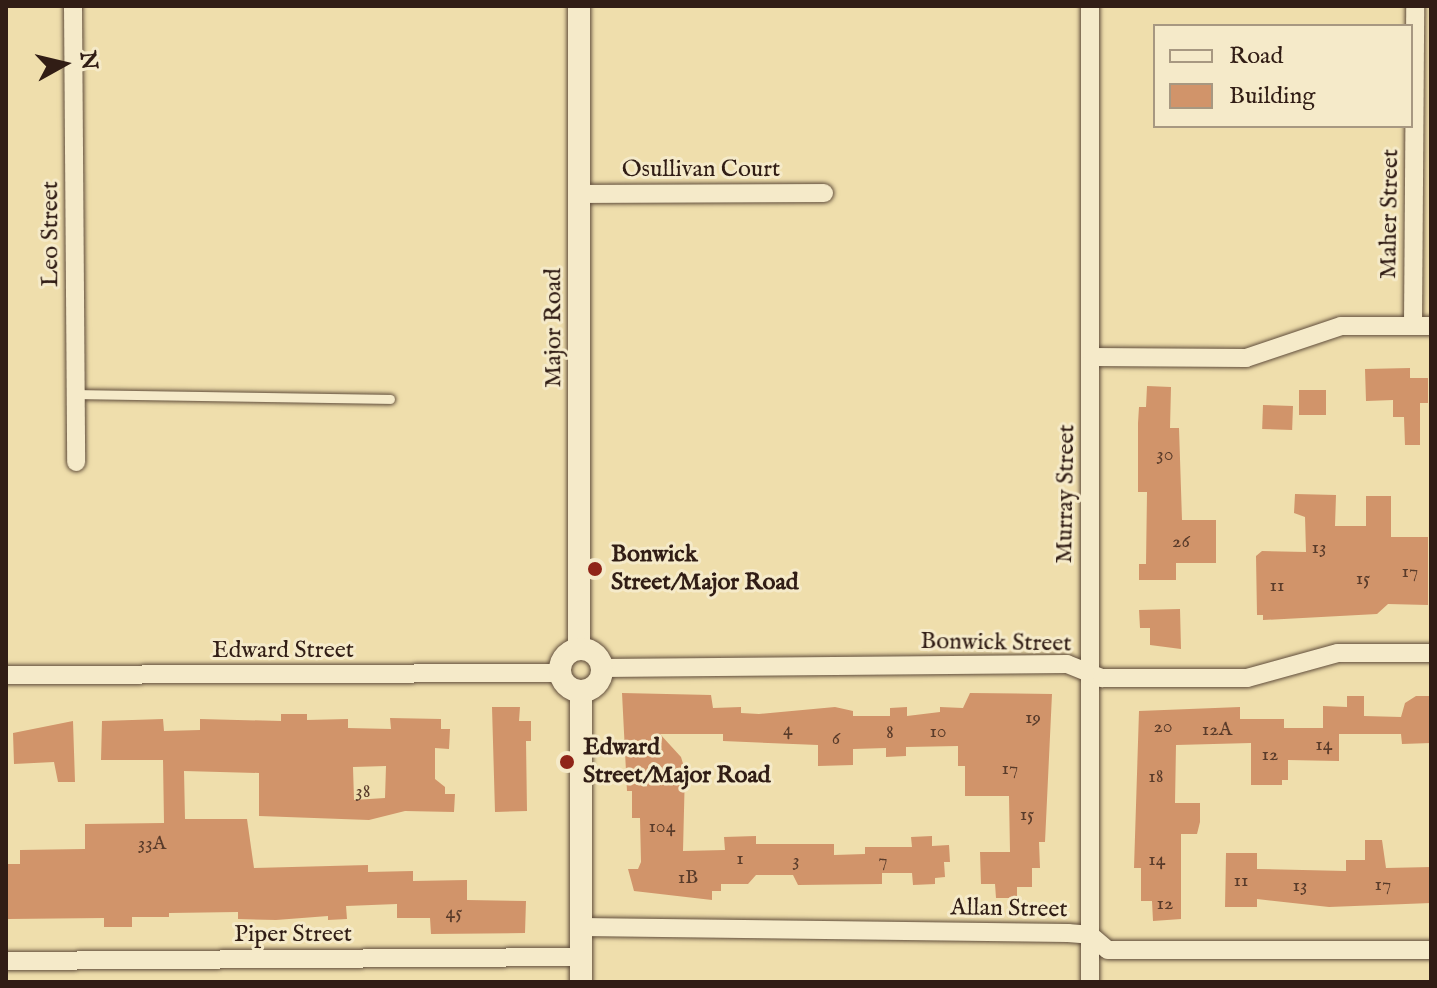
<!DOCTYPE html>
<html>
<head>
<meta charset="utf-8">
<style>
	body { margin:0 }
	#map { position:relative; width:1437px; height:988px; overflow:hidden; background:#efdeac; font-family:"IM FELL English",serif }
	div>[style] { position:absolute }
	.building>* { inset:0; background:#d1946a; transform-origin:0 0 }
	.roads { filter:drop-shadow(0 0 2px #604d3b) drop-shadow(0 0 2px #604d3b) }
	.service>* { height:9px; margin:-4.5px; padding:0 4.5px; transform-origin:4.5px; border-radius:4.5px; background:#f5eac9 }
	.minor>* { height:18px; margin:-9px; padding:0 9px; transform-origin:9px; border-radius:9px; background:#f5eac9 }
	.tertiary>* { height:22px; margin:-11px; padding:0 11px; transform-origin:11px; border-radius:11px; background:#f5eac9 }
	.tertiary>.ring { margin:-11px; padding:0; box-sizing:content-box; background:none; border:22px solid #f5eac9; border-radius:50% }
	.dots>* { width:22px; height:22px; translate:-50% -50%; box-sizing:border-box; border:4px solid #f5eac9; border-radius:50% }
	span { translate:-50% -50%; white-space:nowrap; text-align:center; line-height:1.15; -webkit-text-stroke:6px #f5eac9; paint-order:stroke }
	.number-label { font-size:20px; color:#593b2a }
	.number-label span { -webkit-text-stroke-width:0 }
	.street-label { font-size:24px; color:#311d15 }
	.poi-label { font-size:24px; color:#311d15; font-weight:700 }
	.left { translate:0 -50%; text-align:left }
	.frame { position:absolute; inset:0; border:8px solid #311d15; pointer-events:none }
	.legend { position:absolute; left:1153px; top:24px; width:260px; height:104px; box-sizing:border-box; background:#f5eac9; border:2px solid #a79881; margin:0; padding:10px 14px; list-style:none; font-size:24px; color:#311d15 }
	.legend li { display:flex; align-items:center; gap:16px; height:40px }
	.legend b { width:40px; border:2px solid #a79881 }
	.north { position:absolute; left:24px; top:24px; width:80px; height:80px; -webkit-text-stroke:6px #f5eac9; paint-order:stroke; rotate:82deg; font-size:22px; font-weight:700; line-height:32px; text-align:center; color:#311d15 }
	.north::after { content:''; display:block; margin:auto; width:28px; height:36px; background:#311d15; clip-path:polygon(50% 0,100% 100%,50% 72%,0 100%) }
</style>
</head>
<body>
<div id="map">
	<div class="building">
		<i style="clip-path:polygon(1410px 368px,1410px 378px,1428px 378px,1428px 403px,1420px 403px,1420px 445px,1405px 445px,1404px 417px,1393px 417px,1393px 400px,1366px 401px,1365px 369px)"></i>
		<i style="clip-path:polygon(1147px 386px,1171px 387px,1170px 428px,1179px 428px,1182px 520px,1216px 520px,1216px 563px,1176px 563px,1176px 580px,1139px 580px,1139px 564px,1146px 564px,1147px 492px,1138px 492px,1138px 423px,1139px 407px,1146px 407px)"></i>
		<i style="left:1299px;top:390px;width:27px;height:25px"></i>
		<i style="left:1263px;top:405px;width:30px;height:24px;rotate:2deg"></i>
		<i style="clip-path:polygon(1295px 494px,1336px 495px,1335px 526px,1366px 526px,1366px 496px,1391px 496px,1391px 537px,1428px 537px,1428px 605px,1388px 604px,1377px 614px,1263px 620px,1263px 615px,1257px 615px,1256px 556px,1262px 551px,1306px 552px,1305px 517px,1294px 513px)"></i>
		<i style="clip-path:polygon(1180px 609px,1181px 649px,1150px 645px,1150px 628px,1140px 628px,1139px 610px)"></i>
		<i style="clip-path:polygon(622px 693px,711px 695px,713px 708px,741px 707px,741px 713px,759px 714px,835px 707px,853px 711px,853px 716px,890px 716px,890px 708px,907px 707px,907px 716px,940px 712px,940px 707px,963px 708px,970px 693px,1052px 694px,1045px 842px,1039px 842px,1040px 868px,1032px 868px,1032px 887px,1017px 887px,1017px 898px,996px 898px,995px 884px,981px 884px,980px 852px,1010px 852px,1009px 796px,965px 796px,965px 766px,958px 766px,958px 746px,906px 747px,906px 756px,886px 757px,886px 748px,853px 749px,853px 765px,818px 766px,818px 745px,723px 741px,723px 734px,660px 734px,681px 757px,685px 770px,683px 851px,725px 850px,724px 837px,756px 836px,756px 844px,834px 844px,834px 855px,865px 854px,865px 847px,912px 847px,911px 837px,932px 836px,932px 846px,949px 845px,950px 862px,944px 862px,945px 877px,935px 878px,935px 884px,913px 885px,912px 873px,882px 873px,882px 884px,798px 885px,793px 875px,756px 875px,748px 884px,721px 884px,721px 891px,712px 891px,712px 900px,634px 891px,628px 869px,638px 869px,641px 862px,640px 818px,632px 818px,632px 791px,627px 791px)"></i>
		<i style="clip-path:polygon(1347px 696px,1364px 696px,1364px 716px,1401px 717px,1405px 703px,1416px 696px,1431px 696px,1431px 743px,1402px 744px,1401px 734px,1339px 734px,1339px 761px,1288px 760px,1288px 780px,1282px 780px,1282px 785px,1251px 785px,1251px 743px,1176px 745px,1175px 803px,1200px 803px,1200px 822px,1197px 834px,1181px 834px,1181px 919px,1153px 921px,1152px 901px,1141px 901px,1141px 868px,1134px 868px,1139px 711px,1240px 707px,1240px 719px,1284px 719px,1284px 728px,1323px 728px,1323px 706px,1347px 707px)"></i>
		<i style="clip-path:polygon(492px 707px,520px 707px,519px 721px,531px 721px,531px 741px,526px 741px,527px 811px,495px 812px)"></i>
		<i style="clip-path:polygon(evenodd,281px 714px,307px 714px,307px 720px,348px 719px,348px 728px,391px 729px,390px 718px,441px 719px,441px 729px,450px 729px,449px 749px,435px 748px,435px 779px,445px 787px,445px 794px,455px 794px,454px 812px,405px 811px,369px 820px,259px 816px,259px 773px,184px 771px,185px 819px,247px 819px,254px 868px,368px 865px,368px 872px,413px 871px,413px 881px,467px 880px,467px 900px,526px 901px,525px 933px,431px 934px,430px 918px,397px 918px,397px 904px,346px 906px,347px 919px,328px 920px,328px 916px,276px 920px,238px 919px,238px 912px,169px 913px,169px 917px,132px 917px,132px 927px,104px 927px,104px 918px,8px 919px,7px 864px,20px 864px,20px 850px,85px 849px,85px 824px,164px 823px,163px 760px,101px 760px,102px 721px,163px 719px,164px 731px,200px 730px,200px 719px,281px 721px,281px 714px,386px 766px,385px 798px,354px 800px,353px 767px,386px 766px)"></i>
		<i style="clip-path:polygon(73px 721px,75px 782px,58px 782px,54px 762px,14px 764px,13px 733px)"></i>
		<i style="clip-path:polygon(1365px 840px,1382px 840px,1386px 868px,1431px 867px,1431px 903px,1329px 907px,1257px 899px,1257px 907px,1225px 907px,1226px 853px,1257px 853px,1257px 869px,1346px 871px,1346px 860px,1365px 860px)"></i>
	</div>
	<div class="roads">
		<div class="service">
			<i style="left:76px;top:394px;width:314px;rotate:0.9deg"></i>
		</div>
		<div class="minor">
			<i style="left:73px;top:6px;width:456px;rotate:89.6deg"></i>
			<i style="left:1090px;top:6px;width:976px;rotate:90deg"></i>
			<i style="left:579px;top:194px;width:245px;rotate:-0.2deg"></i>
			<i style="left:1413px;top:326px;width:320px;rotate:-89.6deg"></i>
			<i style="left:1092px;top:357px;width:154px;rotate:0.4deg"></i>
			<i style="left:1246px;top:358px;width:100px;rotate:-18.6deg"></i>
			<i style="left:1341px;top:326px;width:90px"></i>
			<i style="left:602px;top:668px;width:465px;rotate:-0.5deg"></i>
			<i style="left:1067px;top:664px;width:38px;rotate:22deg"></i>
			<i style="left:1102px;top:678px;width:145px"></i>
			<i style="left:1247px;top:678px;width:94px;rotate:-15.4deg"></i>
			<i style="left:1338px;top:653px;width:93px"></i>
			<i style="left:6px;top:675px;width:555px;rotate:-0.21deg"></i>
			<i style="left:581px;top:927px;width:487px;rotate:0.7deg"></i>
			<i style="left:1068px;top:933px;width:22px;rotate:5deg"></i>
			<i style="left:1090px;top:935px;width:23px;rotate:40deg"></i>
			<i style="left:1108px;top:950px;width:323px"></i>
			<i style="left:6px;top:961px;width:575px;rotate:-0.4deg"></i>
		</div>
		<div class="tertiary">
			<i style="left:579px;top:6px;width:643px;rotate:90deg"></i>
			<i class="ring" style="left:560px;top:649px;width:20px;height:20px"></i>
			<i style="left:581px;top:982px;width:291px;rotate:-90deg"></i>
		</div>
	</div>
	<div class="dots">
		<i style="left:595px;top:569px;background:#8f2418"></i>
		<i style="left:567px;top:762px;background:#8f2418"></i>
	</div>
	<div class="number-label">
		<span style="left:1165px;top:454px">30</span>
		<span style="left:1181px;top:541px">26</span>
		<span style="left:1319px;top:547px">13</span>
		<span style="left:1410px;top:571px">17</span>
		<span style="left:1363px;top:578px">15</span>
		<span style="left:1277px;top:585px">11</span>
		<span style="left:1033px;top:717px">19</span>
		<span style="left:1163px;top:726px">20</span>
		<span style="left:788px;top:729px">4</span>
		<span style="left:1217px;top:729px">12A</span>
		<span style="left:938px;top:731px">10</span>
		<span style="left:890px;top:732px">8</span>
		<span style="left:836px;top:738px">6</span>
		<span style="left:1324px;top:744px">14</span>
		<span style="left:1270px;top:754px">12</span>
		<span style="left:1010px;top:768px">17</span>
		<span style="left:1156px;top:776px">18</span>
		<span style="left:363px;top:791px">38</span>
		<span style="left:1027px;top:814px">15</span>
		<span style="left:662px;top:826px">104</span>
		<span style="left:152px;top:843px">33A</span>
		<span style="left:740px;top:858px">1</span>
		<span style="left:1157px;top:859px">14</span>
		<span style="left:796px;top:860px">3</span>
		<span style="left:883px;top:860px">7</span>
		<span style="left:688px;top:877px">1B</span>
		<span style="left:1241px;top:880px">11</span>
		<span style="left:1383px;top:884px">17</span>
		<span style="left:1300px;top:885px">13</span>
		<span style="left:1165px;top:903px">12</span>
		<span style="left:454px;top:912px">45</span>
	</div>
	<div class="street-label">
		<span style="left:701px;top:170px">Osullivan Court</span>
		<span style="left:1390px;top:214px;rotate:-89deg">Maher Street</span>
		<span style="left:51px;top:234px;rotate:-90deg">Leo Street</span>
		<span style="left:554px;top:328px;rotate:-90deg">Major Road</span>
		<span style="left:1066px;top:494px;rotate:-89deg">Murray Street</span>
		<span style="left:996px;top:643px;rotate:1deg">Bonwick Street</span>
		<span style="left:283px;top:651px">Edward Street</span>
		<span style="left:1009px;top:909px;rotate:1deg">Allan Street</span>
		<span style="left:293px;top:935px">Piper Street</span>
	</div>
	<div class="poi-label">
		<span class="left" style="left:611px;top:569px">Bonwick<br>Street/Major Road</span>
		<span class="left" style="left:583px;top:762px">Edward<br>Street/Major Road</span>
	</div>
	<div class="frame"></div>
	<ul class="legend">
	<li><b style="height:10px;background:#f5eac9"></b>Road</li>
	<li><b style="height:22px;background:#d1946a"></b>Building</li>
	</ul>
	<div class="north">N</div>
</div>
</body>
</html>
